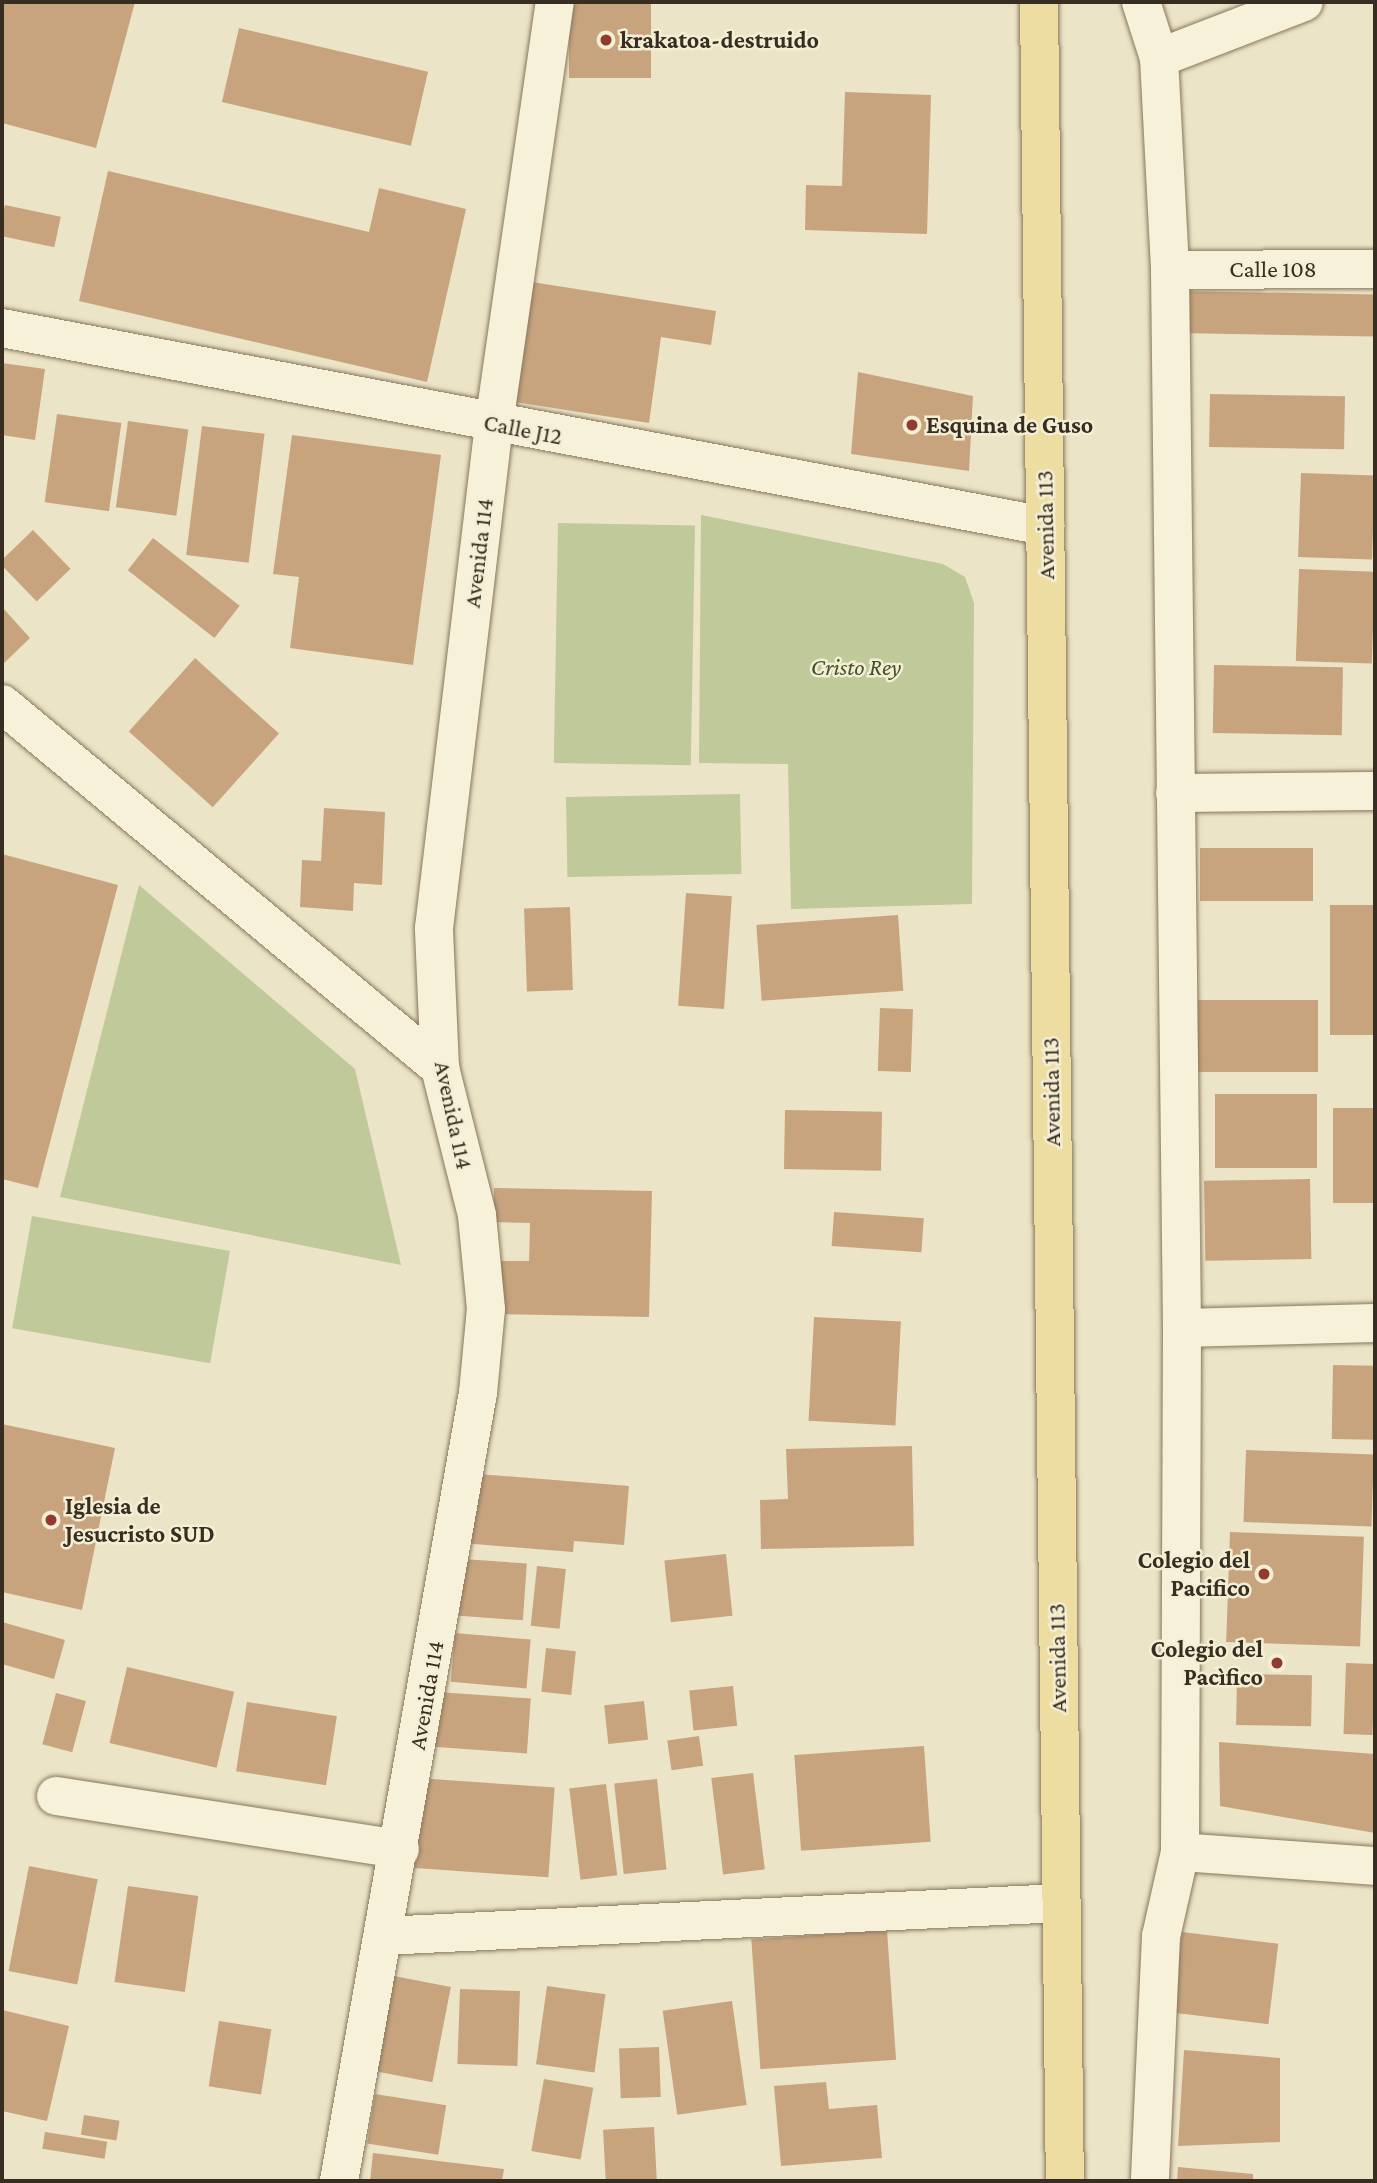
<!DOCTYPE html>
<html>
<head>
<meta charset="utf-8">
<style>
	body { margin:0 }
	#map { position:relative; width:1377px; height:2183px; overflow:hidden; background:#ece4c6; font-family:"Crimson Pro",serif }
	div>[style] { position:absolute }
	.green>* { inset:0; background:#bfc99a; transform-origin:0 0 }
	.building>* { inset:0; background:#c8a47e; transform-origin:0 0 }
	.roads { filter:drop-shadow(0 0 2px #86775d) drop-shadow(0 0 2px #86775d) }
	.minor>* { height:38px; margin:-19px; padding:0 19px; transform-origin:19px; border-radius:19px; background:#f7f1d9 }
	.major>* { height:38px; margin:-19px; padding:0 19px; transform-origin:19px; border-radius:19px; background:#eddda0 }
	.dots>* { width:19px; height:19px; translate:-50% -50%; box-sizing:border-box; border:4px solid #f4eed5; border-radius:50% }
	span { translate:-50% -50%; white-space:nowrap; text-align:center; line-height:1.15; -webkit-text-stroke:5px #f4eed5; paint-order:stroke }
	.poi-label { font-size:24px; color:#372d20; font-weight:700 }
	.left { translate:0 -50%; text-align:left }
	.right { translate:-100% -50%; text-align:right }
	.street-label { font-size:24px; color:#372d20 }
	.park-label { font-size:24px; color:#435227; font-style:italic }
	.frame { position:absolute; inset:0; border:4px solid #372d20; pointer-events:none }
</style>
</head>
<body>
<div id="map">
	<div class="green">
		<i style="clip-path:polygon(701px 515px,943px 564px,965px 577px,974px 603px,972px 904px,791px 909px,788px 764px,699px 763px)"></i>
		<i style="left:558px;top:523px;width:137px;height:240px;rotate:1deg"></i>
		<i style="left:740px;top:794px;width:80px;height:174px;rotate:89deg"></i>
		<i style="clip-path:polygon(139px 885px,355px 1069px,401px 1265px,60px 1197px)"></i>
		<i style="left:32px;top:1216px;width:201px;height:114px;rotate:10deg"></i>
	</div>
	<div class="building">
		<i style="clip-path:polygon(2px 2px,135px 2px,96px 148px,2px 123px)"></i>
		<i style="left:569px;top:2px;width:82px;height:76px"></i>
		<i style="left:239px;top:28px;width:194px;height:76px;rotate:13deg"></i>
		<i style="clip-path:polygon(845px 92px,931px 95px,927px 234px,805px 230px,806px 185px,842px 186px)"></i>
		<i style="clip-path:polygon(108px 171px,369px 232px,379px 188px,466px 209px,427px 382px,79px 301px)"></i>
		<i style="left:5px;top:205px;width:57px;height:31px;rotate:12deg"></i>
		<i style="clip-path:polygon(532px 282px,716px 311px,711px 345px,661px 337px,649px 423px,515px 402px)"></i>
		<i style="left:1177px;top:291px;width:198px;height:42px;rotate:1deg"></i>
		<i style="clip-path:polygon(2px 363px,45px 369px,35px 440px,2px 435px)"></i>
		<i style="clip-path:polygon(858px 372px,973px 396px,969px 471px,851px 454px)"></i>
		<i style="left:1210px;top:394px;width:135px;height:53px;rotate:1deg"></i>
		<i style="left:57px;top:414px;width:65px;height:89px;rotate:8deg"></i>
		<i style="left:128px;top:421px;width:61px;height:87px;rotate:8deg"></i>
		<i style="left:202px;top:426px;width:63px;height:130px;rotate:7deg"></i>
		<i style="clip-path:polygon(292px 435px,441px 455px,413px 665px,290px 648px,299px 577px,273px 574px)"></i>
		<i style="left:1301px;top:473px;width:74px;height:84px;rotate:2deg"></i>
		<i style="left:33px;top:530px;width:54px;height:47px;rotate:46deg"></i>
		<i style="left:153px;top:538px;width:110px;height:41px;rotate:38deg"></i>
		<i style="left:1299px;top:569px;width:76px;height:92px;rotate:2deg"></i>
		<i style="clip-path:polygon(2px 607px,30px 638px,2px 665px)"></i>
		<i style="left:195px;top:658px;width:113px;height:99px;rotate:42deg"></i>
		<i style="left:1214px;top:665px;width:129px;height:68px;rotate:1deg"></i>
		<i style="clip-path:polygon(324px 808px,385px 812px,382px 885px,354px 883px,353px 911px,300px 907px,302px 860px,321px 861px)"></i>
		<i style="left:1200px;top:848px;width:113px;height:53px"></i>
		<i style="clip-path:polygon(2px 854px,118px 885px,38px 1188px,2px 1179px)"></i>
		<i style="left:686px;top:893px;width:46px;height:113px;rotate:4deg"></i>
		<i style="left:1330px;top:905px;width:45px;height:130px"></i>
		<i style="left:570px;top:907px;width:83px;height:46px;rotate:88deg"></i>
		<i style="left:898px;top:915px;width:76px;height:142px;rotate:86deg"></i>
		<i style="left:1195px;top:1000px;width:123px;height:72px"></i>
		<i style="left:880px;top:1008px;width:33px;height:63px;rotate:2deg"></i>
		<i style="left:1215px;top:1094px;width:102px;height:74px"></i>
		<i style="left:1333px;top:1108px;width:42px;height:95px"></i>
		<i style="left:785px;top:1110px;width:97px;height:59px;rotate:1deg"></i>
		<i style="left:1310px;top:1179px;width:80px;height:106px;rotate:89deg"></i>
		<i style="clip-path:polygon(494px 1188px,652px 1191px,649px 1317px,501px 1314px,501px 1261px,529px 1261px,530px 1223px,494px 1222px)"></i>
		<i style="left:834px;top:1212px;width:90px;height:34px;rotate:4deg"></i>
		<i style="left:814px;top:1317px;width:87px;height:104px;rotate:3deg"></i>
		<i style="left:1333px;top:1365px;width:42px;height:74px;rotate:1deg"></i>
		<i style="clip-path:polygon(2px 1424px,115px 1448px,82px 1610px,2px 1592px)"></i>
		<i style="clip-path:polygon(912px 1446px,914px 1546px,761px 1549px,760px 1500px,788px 1499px,786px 1449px)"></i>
		<i style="left:1246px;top:1450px;width:128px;height:72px;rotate:2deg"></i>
		<i style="clip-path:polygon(466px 1473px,629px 1486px,624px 1545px,574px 1541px,573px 1552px,462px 1543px)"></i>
		<i style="left:1230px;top:1532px;width:134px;height:110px;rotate:2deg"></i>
		<i style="left:726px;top:1554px;width:62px;height:62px;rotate:84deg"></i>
		<i style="left:463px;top:1559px;width:64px;height:57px;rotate:4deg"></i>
		<i style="left:537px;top:1566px;width:29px;height:60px;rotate:6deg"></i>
		<i style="clip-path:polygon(2px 1622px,65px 1640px,54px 1679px,2px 1664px)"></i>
		<i style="left:455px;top:1633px;width:76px;height:49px;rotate:5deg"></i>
		<i style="left:546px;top:1648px;width:30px;height:44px;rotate:6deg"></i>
		<i style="left:1346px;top:1663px;width:29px;height:71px;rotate:2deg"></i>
		<i style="left:127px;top:1667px;width:110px;height:78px;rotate:13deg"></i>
		<i style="left:1237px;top:1674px;width:75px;height:51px;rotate:1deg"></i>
		<i style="left:733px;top:1686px;width:40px;height:44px;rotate:84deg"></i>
		<i style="left:437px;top:1692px;width:94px;height:55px;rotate:4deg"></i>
		<i style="left:56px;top:1693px;width:31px;height:53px;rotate:15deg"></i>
		<i style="left:644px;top:1701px;width:39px;height:40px;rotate:84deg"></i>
		<i style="left:247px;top:1702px;width:91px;height:70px;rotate:9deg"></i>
		<i style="left:699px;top:1736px;width:30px;height:32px;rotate:82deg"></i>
		<i style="clip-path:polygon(1219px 1742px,1375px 1754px,1375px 1833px,1220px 1806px)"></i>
		<i style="left:924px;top:1746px;width:96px;height:130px;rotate:86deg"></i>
		<i style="left:753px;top:1773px;width:97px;height:42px;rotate:83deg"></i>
		<i style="left:418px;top:1778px;width:137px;height:90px;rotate:4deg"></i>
		<i style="left:657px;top:1779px;width:91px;height:43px;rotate:84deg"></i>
		<i style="left:606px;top:1784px;width:92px;height:37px;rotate:83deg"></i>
		<i style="left:29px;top:1866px;width:70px;height:107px;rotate:11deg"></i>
		<i style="left:128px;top:1886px;width:71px;height:97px;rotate:8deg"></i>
		<i style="left:887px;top:1930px;width:130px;height:136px;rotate:86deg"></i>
		<i style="left:1182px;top:1932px;width:97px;height:81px;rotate:7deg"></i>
		<i style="left:389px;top:1975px;width:63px;height:97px;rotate:11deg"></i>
		<i style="left:547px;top:1986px;width:59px;height:79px;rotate:8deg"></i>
		<i style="left:460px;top:1989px;width:60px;height:75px;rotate:2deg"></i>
		<i style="left:732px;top:2001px;width:105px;height:70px;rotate:82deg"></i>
		<i style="clip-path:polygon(2px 2010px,69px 2026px,47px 2121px,2px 2111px)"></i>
		<i style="left:219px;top:2021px;width:53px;height:66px;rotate:9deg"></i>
		<i style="left:659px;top:2047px;width:50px;height:40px;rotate:88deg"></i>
		<i style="clip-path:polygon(1184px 2050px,1280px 2058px,1280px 2142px,1178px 2146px)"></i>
		<i style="left:544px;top:2079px;width:50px;height:73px;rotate:10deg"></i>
		<i style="clip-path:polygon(826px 2082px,829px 2109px,877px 2105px,882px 2158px,781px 2166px,774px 2086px)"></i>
		<i style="left:375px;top:2094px;width:72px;height:50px;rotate:9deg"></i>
		<i style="left:84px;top:2115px;width:36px;height:20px;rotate:9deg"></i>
		<i style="left:654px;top:2127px;width:54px;height:51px;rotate:87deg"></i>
		<i style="left:45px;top:2132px;width:63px;height:17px;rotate:9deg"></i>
		<i style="clip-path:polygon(373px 2153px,504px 2169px,502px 2181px,370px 2181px)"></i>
		<i style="clip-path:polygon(1178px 2167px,1253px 2174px,1253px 2181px,1177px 2181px)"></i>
	</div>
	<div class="roads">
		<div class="minor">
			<i style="left:1141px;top:2px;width:59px;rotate:72.2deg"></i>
			<i style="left:1159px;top:58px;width:212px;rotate:87deg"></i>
			<i style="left:1170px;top:270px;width:1058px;rotate:89.35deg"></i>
			<i style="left:1182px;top:1328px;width:524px;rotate:90.22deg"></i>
			<i style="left:1180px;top:1852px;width:86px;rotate:102.7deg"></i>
			<i style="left:1161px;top:1936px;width:245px;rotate:92.6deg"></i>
			<i style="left:1159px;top:58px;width:155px;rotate:-21.1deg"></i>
			<i style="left:1170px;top:270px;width:205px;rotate:-0.3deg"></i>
			<i style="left:2px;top:328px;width:1062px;rotate:10.75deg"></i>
			<i style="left:2px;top:704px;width:570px;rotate:39.73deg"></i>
			<i style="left:1175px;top:793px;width:200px;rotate:-0.6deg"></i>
			<i style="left:1182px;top:1328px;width:193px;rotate:-1.5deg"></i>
			<i style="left:56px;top:1796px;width:348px;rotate:8.8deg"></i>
			<i style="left:1180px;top:1852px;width:196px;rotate:4.1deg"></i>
			<i style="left:383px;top:1936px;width:677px;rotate:-2.79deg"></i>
			<i style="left:339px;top:2181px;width:800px;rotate:-80deg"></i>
			<i style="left:478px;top:1393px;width:84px;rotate:-84.6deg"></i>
			<i style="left:486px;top:1309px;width:94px;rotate:-95.5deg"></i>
			<i style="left:477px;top:1215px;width:152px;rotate:-104.1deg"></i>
			<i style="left:440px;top:1068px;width:140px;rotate:-92.5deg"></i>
			<i style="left:434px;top:928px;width:508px;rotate:-83.21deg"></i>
			<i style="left:494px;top:424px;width:426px;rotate:-81.8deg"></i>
		</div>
		<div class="major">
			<i style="left:1039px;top:2px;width:2179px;rotate:89.32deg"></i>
		</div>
	</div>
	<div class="dots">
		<i style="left:606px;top:40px;background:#923930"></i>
		<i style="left:912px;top:425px;background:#923930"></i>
		<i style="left:51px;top:1520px;background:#923930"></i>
		<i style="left:1264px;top:1574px;background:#923930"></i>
		<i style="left:1277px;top:1663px;background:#923930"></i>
	</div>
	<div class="poi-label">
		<span class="left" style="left:620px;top:40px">krakatoa-destruido</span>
		<span class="left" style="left:926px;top:425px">Esquina de Guso</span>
		<span class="left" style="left:65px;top:1520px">Iglesia de<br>Jesucristo SUD</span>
		<span class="right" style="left:1250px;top:1574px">Colegio del<br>Pacifico</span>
		<span class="right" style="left:1263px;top:1663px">Colegio del<br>Pacìfico</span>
	</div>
	<div class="street-label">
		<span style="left:1273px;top:269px">Calle 108</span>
		<span style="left:523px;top:429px;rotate:11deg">Calle J12</span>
		<span style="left:1045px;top:525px;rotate:-91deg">Avenida 113</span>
		<span style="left:478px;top:553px;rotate:-83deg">Avenida 114</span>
		<span style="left:1051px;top:1092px;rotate:-91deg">Avenida 113</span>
		<span style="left:454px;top:1115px;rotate:78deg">Avenida 114</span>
		<span style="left:1057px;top:1658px;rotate:-91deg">Avenida 113</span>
		<span style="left:426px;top:1695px;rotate:-80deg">Avenida 114</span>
	</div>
	<div class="park-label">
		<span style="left:856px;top:667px">Cristo Rey</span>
	</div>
	<div class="frame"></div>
</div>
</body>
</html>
